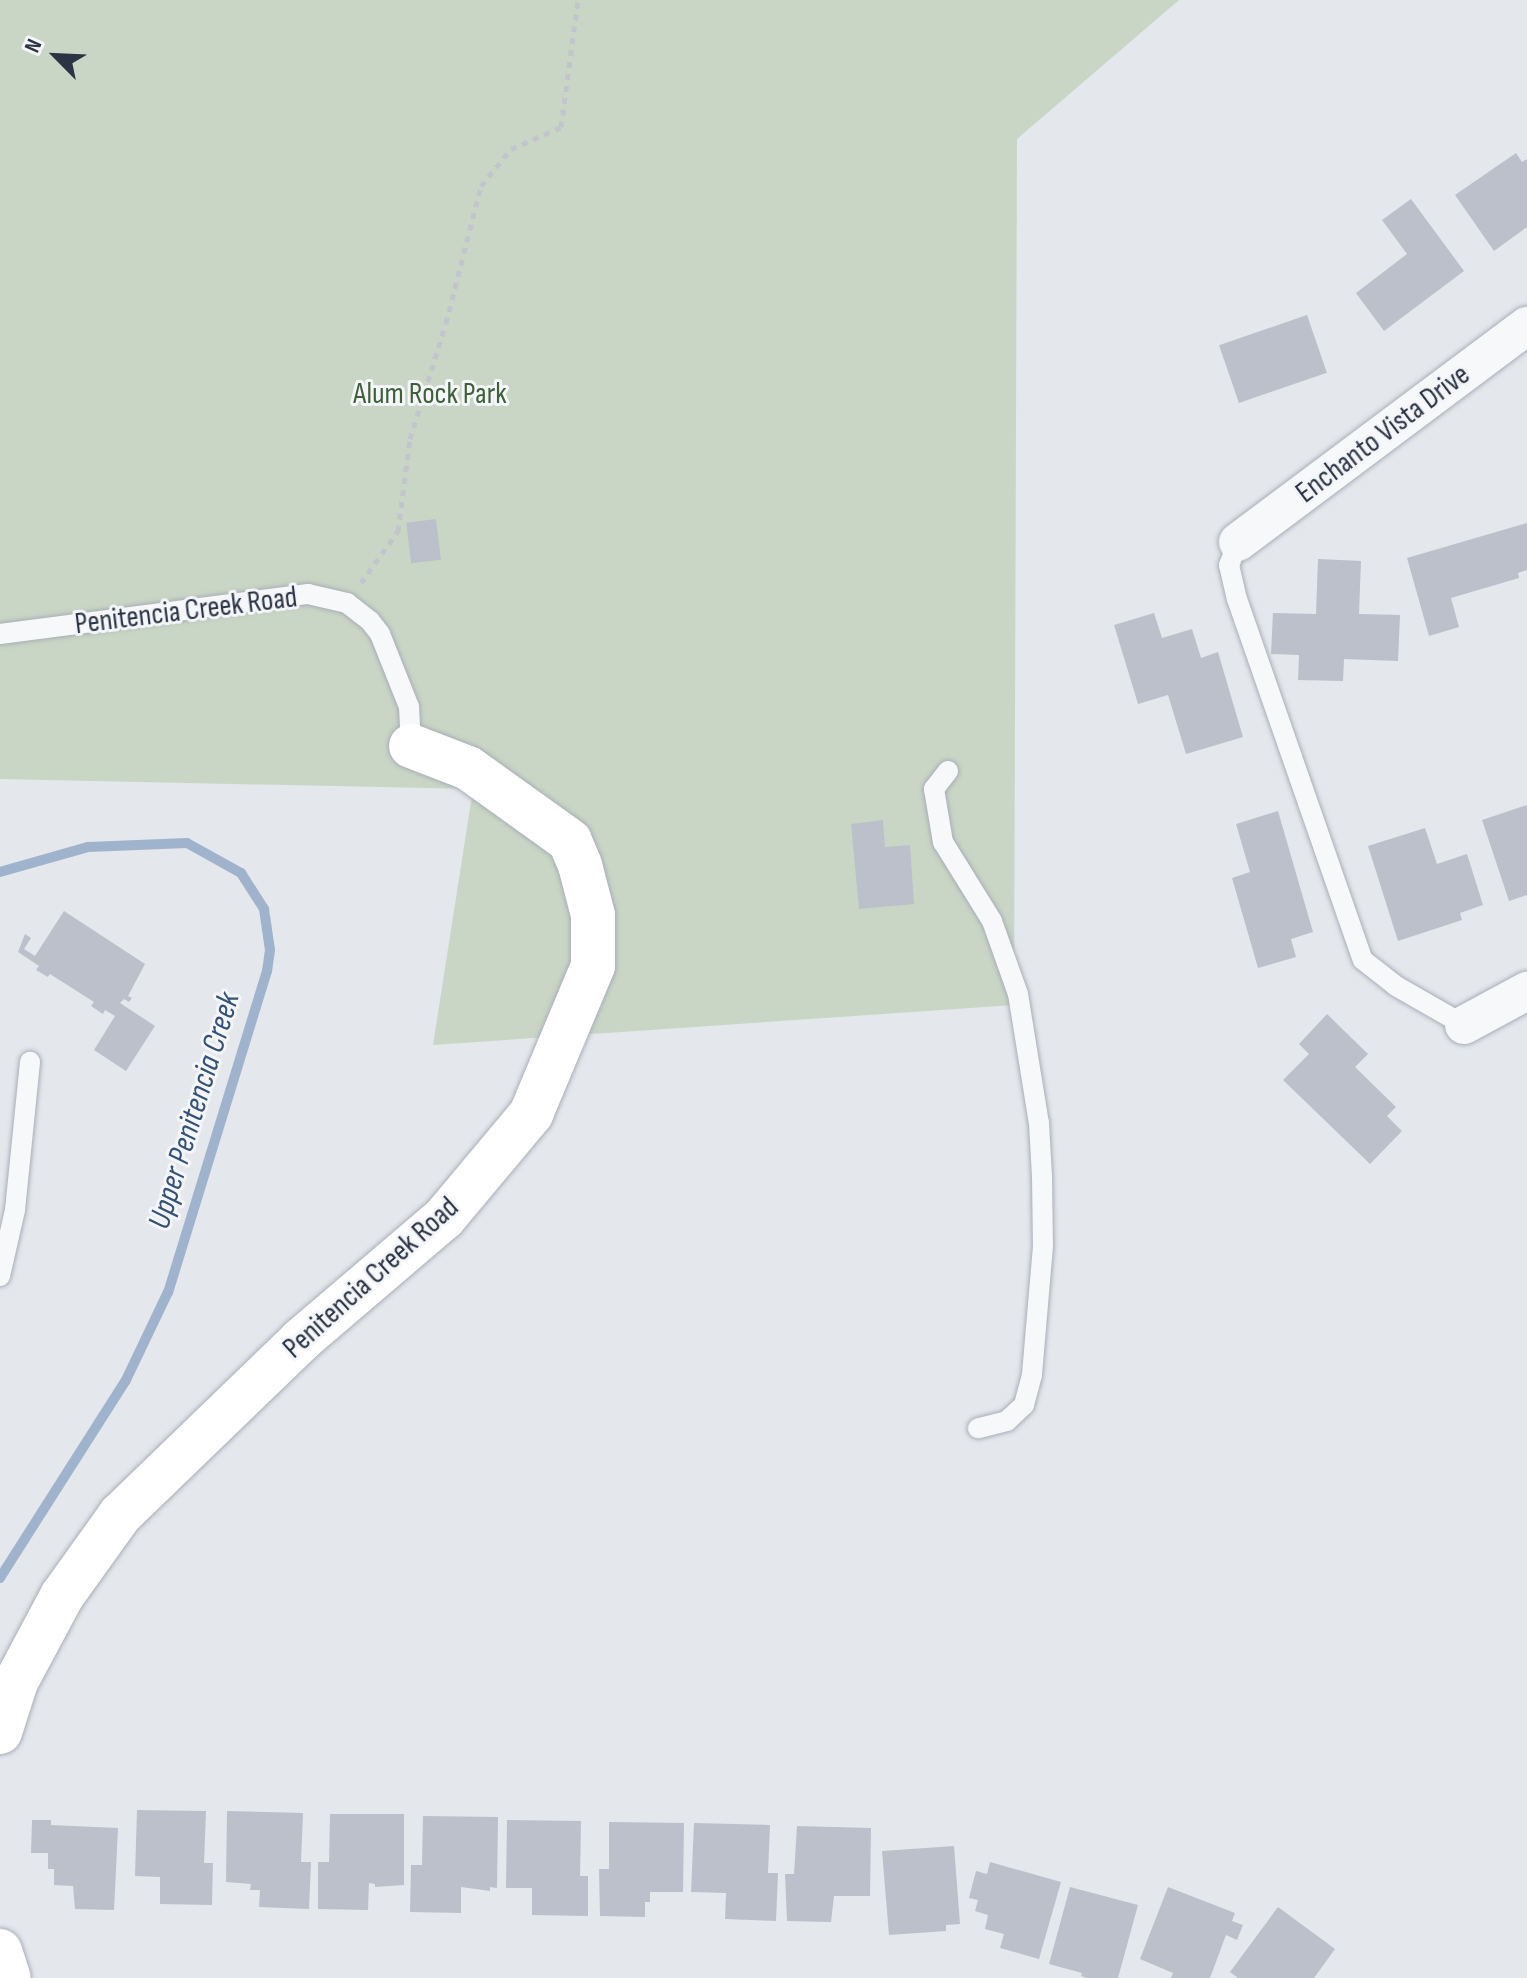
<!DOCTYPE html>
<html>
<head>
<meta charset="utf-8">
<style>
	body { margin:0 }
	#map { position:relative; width:1527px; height:1978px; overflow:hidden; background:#e4e7ec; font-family:"Sofia Sans Condensed",sans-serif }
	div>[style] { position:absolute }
	.green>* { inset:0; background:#c9d6c5 }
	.stream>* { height:10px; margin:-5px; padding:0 5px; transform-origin:5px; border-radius:5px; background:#9fb4cc }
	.building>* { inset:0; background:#bbc0ca; transform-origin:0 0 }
	.path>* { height:5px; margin-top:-2.5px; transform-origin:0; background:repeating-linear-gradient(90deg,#c2c5cb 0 6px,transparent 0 12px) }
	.roads { filter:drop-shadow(0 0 2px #a9aeb7) drop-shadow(0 0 2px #a9aeb7) }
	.lane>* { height:20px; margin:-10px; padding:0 10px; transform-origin:10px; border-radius:10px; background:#f7f8fa }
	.street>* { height:38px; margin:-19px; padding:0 19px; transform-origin:19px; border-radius:19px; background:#f7f8fa }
	.secondary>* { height:44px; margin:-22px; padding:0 22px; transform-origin:22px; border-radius:22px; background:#fff }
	span { translate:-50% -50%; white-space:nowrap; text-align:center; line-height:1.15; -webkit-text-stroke:6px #f4f6f9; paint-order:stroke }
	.park-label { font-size:30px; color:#3f6138 }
	.street-label { font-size:30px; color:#2b3445 }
	.water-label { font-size:32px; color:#34527a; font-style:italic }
	.north { position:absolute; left:16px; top:16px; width:80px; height:80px; -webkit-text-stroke:6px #f4f6f9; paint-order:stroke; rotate:294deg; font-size:22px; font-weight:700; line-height:32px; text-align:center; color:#2b3445 }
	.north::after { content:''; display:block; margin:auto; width:28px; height:36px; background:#2b3445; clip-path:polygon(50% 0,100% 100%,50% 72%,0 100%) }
</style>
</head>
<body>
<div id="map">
	<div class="green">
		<i style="clip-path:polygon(0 0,1179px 0,1017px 139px,1014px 1005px,433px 1045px,473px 789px,0 779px)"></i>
	</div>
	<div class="stream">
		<i style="left:0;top:872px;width:91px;rotate:-15.9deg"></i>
		<i style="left:88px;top:847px;width:99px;rotate:-2.3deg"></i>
		<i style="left:187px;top:843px;width:62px;rotate:29.1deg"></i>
		<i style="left:241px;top:873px;width:43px;rotate:57.4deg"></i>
		<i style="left:264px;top:909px;width:41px;rotate:81.7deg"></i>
		<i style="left:270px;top:950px;width:21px;rotate:98deg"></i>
		<i style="left:267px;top:971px;width:336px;rotate:107.1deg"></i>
		<i style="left:168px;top:1292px;width:98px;rotate:115.5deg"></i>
		<i style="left:126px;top:1380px;width:235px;rotate:122.5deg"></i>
	</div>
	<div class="building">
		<i style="clip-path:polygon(1516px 153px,1522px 162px,1527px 159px,1527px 227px,1494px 251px,1455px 195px)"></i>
		<i style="clip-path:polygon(1411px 199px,1464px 271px,1384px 331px,1356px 293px,1407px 254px,1382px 220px)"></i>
		<i style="left:1307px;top:315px;width:61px;height:93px;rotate:71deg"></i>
		<i style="left:436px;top:519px;width:41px;height:30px;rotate:83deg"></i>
		<i style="clip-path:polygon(1527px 523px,1527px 570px,1518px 573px,1519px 578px,1451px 598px,1459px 627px,1429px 636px,1407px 558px)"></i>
		<i style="clip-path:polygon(1318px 559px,1361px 561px,1359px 614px,1400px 615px,1398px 661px,1344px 659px,1343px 681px,1298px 680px,1299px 655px,1271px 654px,1273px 613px,1316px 614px)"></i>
		<i style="clip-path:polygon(1154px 613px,1162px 638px,1192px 629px,1201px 658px,1218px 652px,1243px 737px,1186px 754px,1168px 695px,1138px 704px,1114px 625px)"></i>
		<i style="clip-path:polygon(1527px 805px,1527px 895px,1509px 901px,1482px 820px)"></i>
		<i style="clip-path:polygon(1278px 811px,1313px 932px,1291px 939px,1296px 957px,1258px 968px,1232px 878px,1250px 872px,1236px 824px)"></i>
		<i style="clip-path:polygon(883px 820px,885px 847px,910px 845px,914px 904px,859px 909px,851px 824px)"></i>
		<i style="clip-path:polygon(1425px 828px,1437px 864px,1467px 854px,1483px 905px,1460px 913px,1462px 920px,1398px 941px,1368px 846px)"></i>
		<i style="clip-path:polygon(64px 911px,145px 964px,128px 996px,132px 998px,129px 1002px,124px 999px,120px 1003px,155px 1026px,126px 1071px,94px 1050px,115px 1016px,105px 1010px,103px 1014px,91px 1006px,94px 1002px,50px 974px,48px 977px,36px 970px,39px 966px,18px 952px,25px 934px,31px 938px,24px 949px,35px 956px)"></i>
		<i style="clip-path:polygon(1327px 1014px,1368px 1054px,1355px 1067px,1396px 1107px,1387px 1116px,1402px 1131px,1370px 1164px,1283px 1080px,1309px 1054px,1299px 1044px)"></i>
		<i style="clip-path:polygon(137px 1810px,206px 1811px,204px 1863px,213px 1863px,212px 1905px,160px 1904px,160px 1877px,135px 1876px)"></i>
		<i style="clip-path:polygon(227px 1811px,303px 1813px,301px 1862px,311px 1862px,309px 1909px,259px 1907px,260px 1890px,250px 1890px,251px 1884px,226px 1882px)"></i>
		<i style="clip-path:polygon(330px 1814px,404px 1814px,404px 1885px,375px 1887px,375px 1884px,369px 1883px,368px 1910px,318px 1909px,318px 1862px,329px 1862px)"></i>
		<i style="clip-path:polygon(423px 1816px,498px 1817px,497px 1888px,490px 1887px,490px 1891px,461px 1887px,461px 1913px,410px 1912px,411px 1865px,422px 1865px)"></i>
		<i style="clip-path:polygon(32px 1820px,51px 1820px,51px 1825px,118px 1828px,114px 1910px,75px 1909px,73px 1886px,54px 1885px,54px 1869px,48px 1869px,48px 1853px,31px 1853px)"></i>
		<i style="clip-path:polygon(507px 1820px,581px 1821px,580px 1876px,588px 1876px,588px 1916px,532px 1915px,532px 1888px,506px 1888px)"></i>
		<i style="clip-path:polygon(609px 1822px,684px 1823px,683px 1892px,650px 1892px,650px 1902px,645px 1902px,645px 1917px,600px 1916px,599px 1869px,609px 1869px)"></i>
		<i style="clip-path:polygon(694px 1823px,770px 1825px,768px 1873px,778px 1873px,776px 1921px,725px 1919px,726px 1893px,691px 1892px)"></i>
		<i style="clip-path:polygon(797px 1826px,871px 1828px,870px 1896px,834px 1896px,831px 1922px,787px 1921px,785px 1874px,794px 1874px)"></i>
		<i style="clip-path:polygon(954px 1846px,960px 1924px,946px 1925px,946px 1931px,889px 1935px,882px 1851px)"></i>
		<i style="clip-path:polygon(990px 1862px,1061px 1882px,1039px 1959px,1000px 1948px,1004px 1934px,985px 1929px,988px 1915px,975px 1911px,978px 1900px,969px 1898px,976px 1871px,987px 1874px)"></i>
		<i style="clip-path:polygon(1070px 1887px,1138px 1905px,1118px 1978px,1087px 1978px,1081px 1976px,1082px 1973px,1049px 1964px)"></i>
		<i style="clip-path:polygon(1168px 1887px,1235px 1913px,1232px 1921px,1243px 1925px,1237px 1940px,1226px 1935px,1210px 1978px,1171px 1978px,1173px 1973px,1140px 1959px)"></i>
		<i style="clip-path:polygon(1278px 1907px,1335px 1949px,1314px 1978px,1238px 1978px,1230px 1972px)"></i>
	</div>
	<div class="path">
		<i style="left:361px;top:583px;width:64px;rotate:-54.6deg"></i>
		<i style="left:398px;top:531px;width:93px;rotate:-82.6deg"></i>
		<i style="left:410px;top:439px;width:121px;rotate:-72.8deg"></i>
		<i style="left:446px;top:323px;width:141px;rotate:-75.7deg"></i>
		<i style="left:481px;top:186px;width:48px;rotate:-51deg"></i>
		<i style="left:511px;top:149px;width:55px;rotate:-23.7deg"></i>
		<i style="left:561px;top:127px;width:128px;rotate:-82.4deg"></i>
	</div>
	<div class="roads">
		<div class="lane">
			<i style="left:1238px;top:542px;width:25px;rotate:111deg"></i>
			<i style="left:1229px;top:565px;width:35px;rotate:77deg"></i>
			<i style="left:1237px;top:599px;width:382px;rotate:70.8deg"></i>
			<i style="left:1363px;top:960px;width:42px;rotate:38.2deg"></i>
			<i style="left:1396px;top:986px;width:78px;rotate:29.8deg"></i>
			<i style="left:0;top:634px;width:311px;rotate:-7.4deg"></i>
			<i style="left:308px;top:594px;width:40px;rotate:13deg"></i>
			<i style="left:347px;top:603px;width:29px;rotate:38deg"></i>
			<i style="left:370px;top:621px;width:16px;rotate:52deg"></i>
			<i style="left:380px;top:634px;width:79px;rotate:68.3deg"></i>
			<i style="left:409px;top:707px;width:39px;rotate:87deg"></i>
			<i style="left:948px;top:771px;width:23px;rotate:128deg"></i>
			<i style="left:934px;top:789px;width:54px;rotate:80.4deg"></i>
			<i style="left:943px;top:842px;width:93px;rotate:58.2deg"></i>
			<i style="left:992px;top:921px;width:77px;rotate:70.4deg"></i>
			<i style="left:1018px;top:994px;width:131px;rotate:80.8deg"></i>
			<i style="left:1039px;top:1123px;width:53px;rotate:86.8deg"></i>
			<i style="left:1042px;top:1176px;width:70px;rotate:89.2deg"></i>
			<i style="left:1043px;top:1246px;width:129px;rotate:94.9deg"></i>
			<i style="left:1032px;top:1375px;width:31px;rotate:105deg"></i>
			<i style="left:1024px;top:1405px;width:23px;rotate:137deg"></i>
			<i style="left:1007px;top:1421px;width:30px;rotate:166deg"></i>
			<i style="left:0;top:1276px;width:68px;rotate:-77.2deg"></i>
			<i style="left:15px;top:1210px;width:149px;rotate:-84.2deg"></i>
		</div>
		<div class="street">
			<i style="left:1238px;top:542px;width:361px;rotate:-36.8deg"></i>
			<i style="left:1464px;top:1025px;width:72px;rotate:-28.4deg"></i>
		</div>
		<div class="secondary">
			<i style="left:0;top:1732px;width:52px;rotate:-72.3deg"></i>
			<i style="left:16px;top:1682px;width:98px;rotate:-61.9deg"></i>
			<i style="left:62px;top:1596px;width:100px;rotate:-54.4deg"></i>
			<i style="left:120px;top:1515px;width:252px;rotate:-44deg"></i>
			<i style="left:301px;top:1340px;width:188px;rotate:-40.5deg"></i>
			<i style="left:444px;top:1218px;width:136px;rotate:-50.1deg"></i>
			<i style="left:531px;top:1114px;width:160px;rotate:-67.3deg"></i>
			<i style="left:593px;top:966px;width:51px;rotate:-90deg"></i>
			<i style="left:593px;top:915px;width:52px;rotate:-104.6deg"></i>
			<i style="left:580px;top:865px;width:26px;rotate:-113deg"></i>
			<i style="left:570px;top:841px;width:125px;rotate:-144.4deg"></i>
			<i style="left:468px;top:768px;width:61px;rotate:-158.9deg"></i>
			<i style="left:0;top:1951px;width:28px;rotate:72deg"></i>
		</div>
	</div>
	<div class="park-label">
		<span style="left:430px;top:394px">Alum Rock Park</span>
	</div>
	<div class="street-label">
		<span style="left:1383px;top:434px;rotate:-37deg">Enchanto Vista Drive</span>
		<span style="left:186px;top:611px;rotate:-7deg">Penitencia Creek Road</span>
		<span style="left:371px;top:1278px;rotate:-42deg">Penitencia Creek Road</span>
	</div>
	<div class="water-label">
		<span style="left:195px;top:1111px;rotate:-73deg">Upper Penitencia Creek</span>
	</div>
	<div class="north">N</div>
</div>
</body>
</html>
